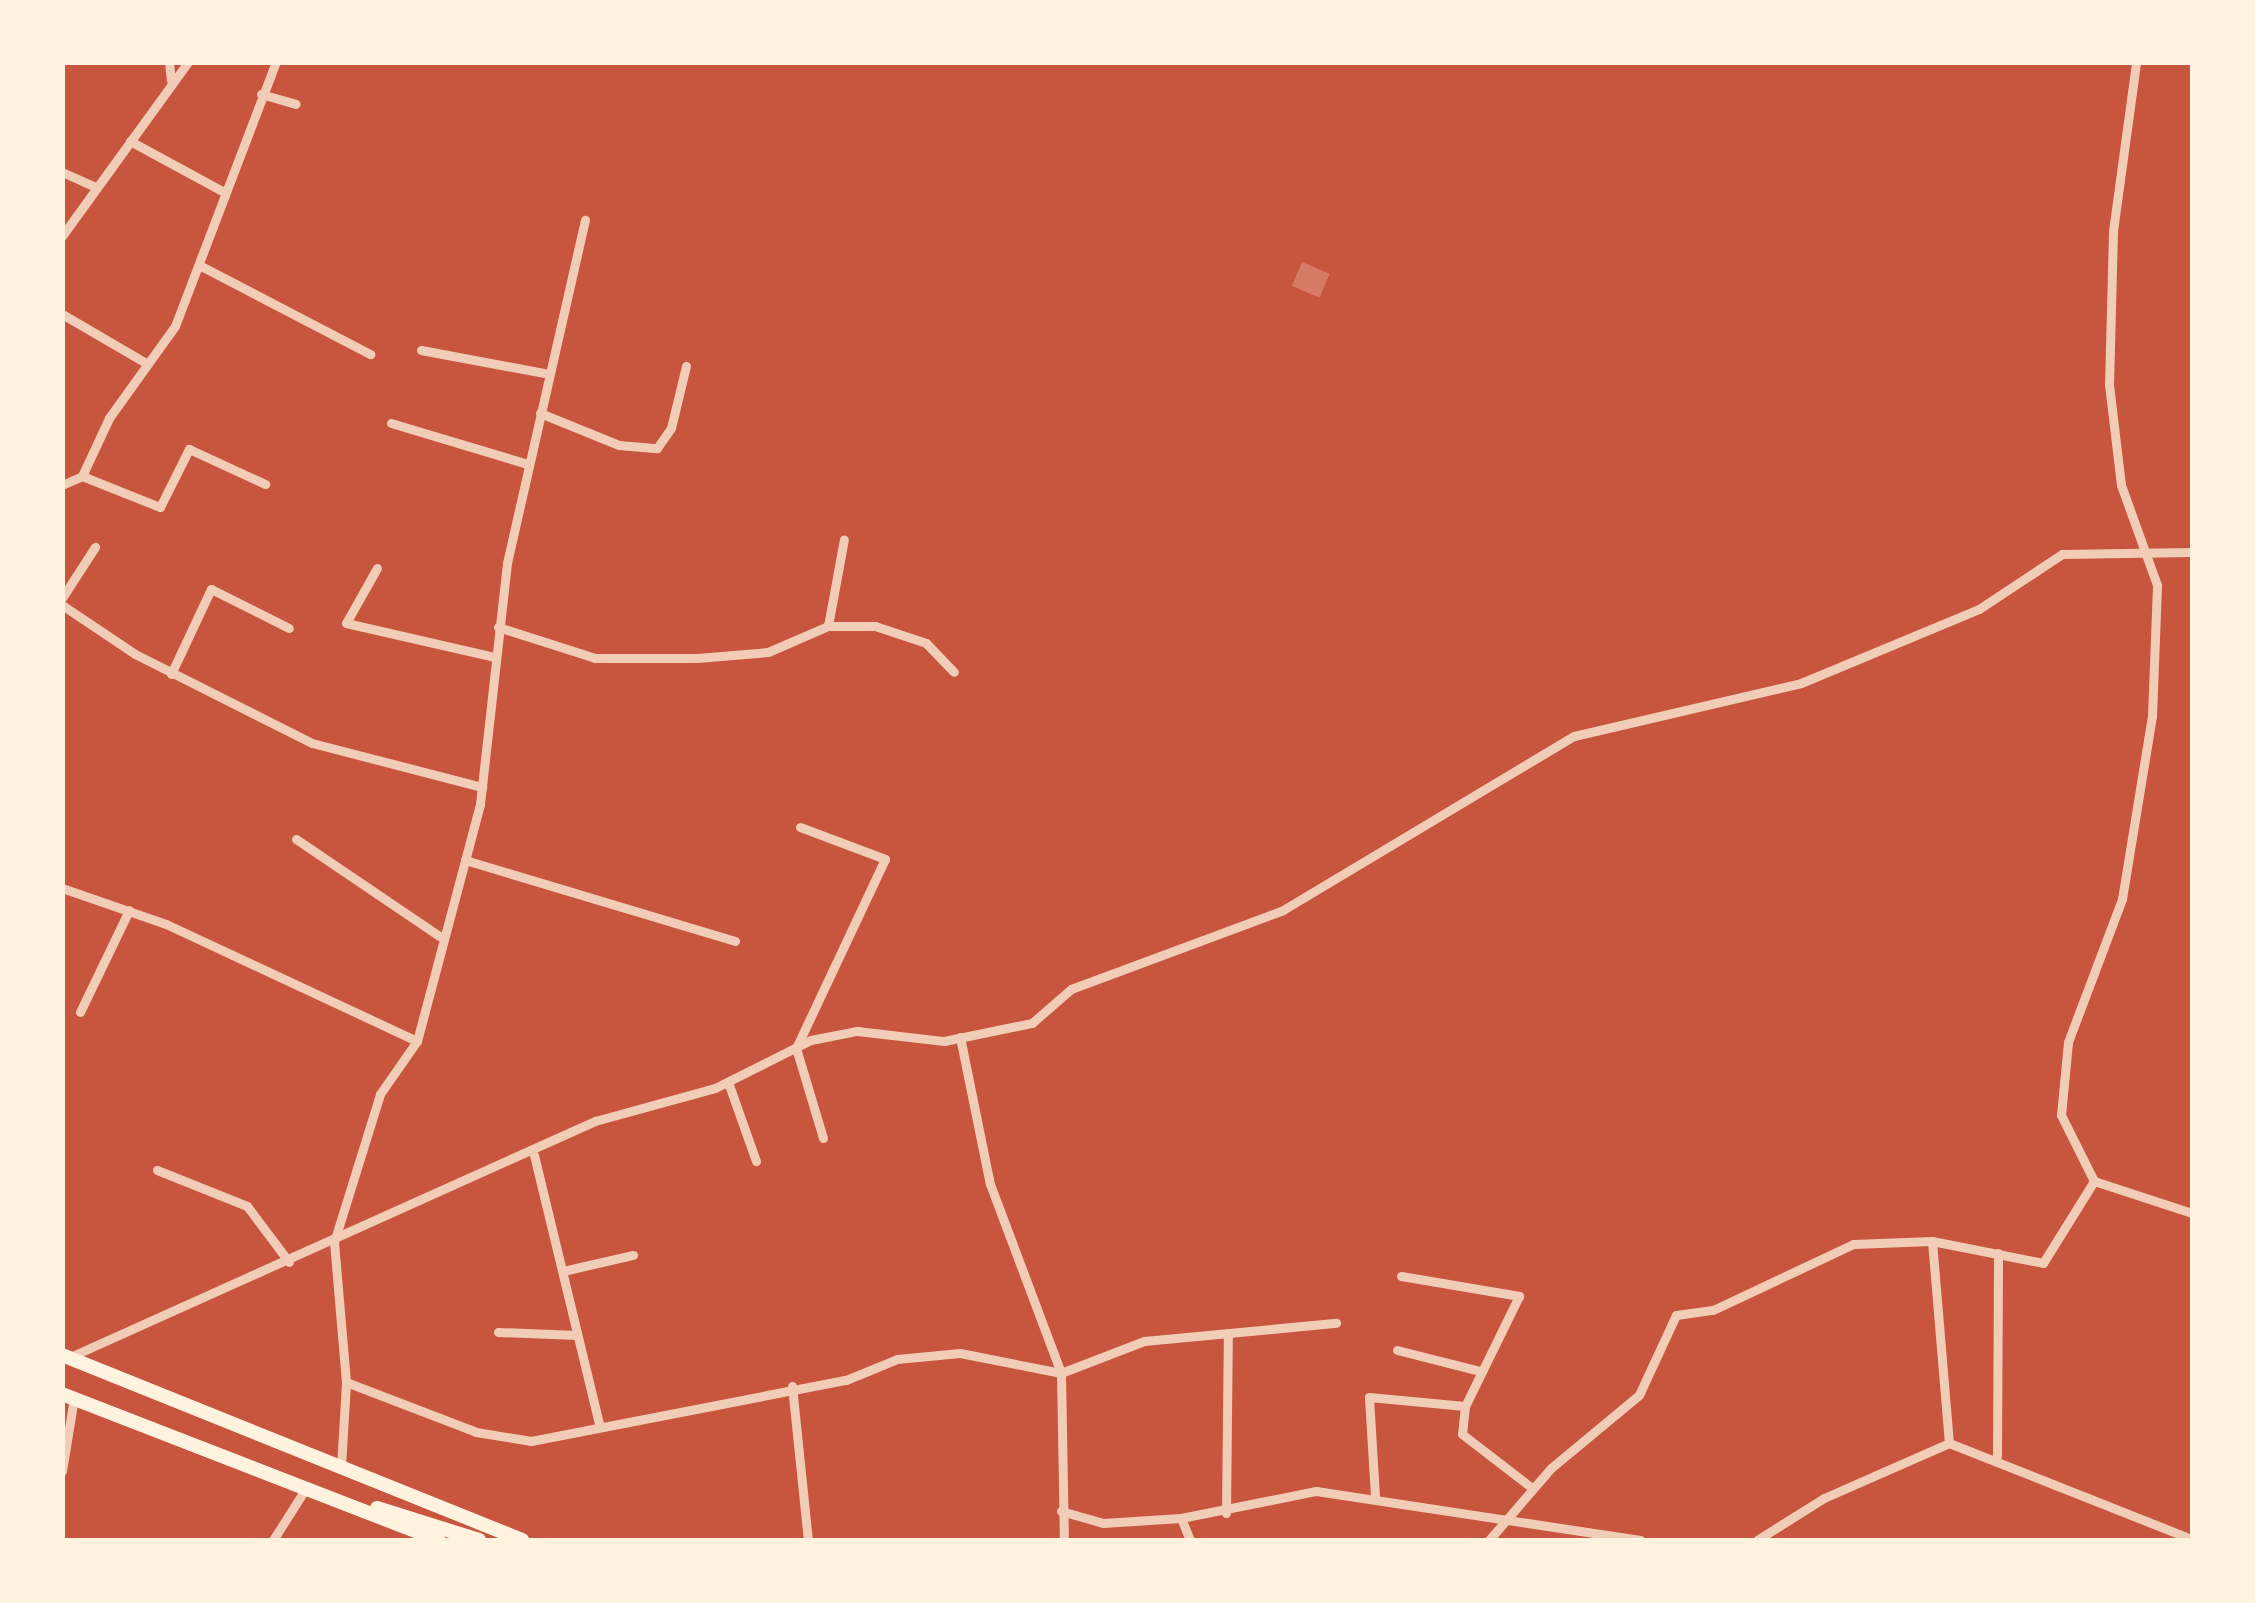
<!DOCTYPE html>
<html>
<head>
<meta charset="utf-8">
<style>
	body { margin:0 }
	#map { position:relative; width:2255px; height:1603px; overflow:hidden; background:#c8553d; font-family:Signika,sans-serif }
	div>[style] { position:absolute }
	.building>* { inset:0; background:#d67c66; transform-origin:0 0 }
	.minor>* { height:9px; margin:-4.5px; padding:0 4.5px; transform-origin:4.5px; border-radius:4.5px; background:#f1ccb7 }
	.primary>* { height:14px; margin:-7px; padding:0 7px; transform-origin:7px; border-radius:7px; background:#fff3e0 }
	span { translate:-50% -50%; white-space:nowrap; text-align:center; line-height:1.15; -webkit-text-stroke:9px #fff3e0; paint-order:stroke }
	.frame { position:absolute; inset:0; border:65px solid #fff3e0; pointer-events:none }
</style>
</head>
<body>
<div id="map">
	<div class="building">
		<i style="left:1302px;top:262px;width:30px;height:26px;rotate:23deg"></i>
	</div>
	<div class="minor">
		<i style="left:169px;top:62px;width:18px;rotate:84deg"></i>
		<i style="left:261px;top:94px;width:36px;rotate:16deg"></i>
		<i style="left:130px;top:141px;width:107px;rotate:28.5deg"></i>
		<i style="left:62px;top:172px;width:37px;rotate:24deg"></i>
		<i style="left:62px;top:236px;width:215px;rotate:-54.1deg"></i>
		<i style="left:201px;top:266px;width:191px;rotate:27.5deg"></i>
		<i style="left:62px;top:314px;width:97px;rotate:30.3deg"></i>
		<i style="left:421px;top:350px;width:130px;rotate:10.6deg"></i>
		<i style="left:540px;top:413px;width:85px;rotate:22.1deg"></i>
		<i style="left:619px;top:445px;width:38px;rotate:5deg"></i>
		<i style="left:657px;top:448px;width:24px;rotate:-55deg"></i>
		<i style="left:671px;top:428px;width:64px;rotate:-76.4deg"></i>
		<i style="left:391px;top:423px;width:143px;rotate:16.7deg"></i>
		<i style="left:82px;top:476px;width:84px;rotate:21.7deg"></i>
		<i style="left:160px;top:507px;width:65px;rotate:-63.4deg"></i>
		<i style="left:189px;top:449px;width:84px;rotate:24.7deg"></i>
		<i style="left:62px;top:485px;width:22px;rotate:-24deg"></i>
		<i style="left:82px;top:476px;width:64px;rotate:-65deg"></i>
		<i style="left:109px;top:418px;width:113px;rotate:-54.3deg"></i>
		<i style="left:175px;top:326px;width:283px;rotate:-69.1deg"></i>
		<i style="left:377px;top:568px;width:63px;rotate:119.4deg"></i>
		<i style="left:346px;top:623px;width:153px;rotate:12.9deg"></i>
		<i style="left:62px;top:598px;width:61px;rotate:-57.1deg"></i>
		<i style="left:62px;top:605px;width:88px;rotate:33.9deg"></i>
		<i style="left:135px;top:654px;width:198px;rotate:26.7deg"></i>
		<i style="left:312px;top:743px;width:176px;rotate:14.5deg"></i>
		<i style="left:828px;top:626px;width:88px;rotate:-79.6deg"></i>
		<i style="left:498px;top:627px;width:102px;rotate:17.7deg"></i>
		<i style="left:595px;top:658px;width:102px"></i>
		<i style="left:697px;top:658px;width:71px;rotate:-4.8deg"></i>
		<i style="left:768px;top:652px;width:65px;rotate:-23.4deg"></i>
		<i style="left:828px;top:626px;width:47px"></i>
		<i style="left:875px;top:626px;width:54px;rotate:18.4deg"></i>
		<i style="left:926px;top:643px;width:40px;rotate:46deg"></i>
		<i style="left:171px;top:674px;width:94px;rotate:-64.8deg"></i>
		<i style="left:211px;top:589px;width:87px;rotate:26.6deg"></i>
		<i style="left:800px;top:827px;width:91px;rotate:20.6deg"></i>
		<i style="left:885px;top:859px;width:209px;rotate:115.2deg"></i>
		<i style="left:796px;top:1048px;width:94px;rotate:73.3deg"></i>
		<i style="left:296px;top:839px;width:173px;rotate:34.1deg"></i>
		<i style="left:465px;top:860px;width:282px;rotate:16.7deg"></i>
		<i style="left:62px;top:888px;width:110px;rotate:19.1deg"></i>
		<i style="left:166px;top:924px;width:277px;rotate:25deg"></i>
		<i style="left:80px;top:1012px;width:113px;rotate:-64.3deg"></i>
		<i style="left:960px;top:1037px;width:150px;rotate:78.5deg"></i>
		<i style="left:990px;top:1184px;width:202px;rotate:69.4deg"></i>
		<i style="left:1061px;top:1373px;width:167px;rotate:89deg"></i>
		<i style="left:728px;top:1082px;width:84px;rotate:70.5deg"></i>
		<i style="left:534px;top:1155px;width:280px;rotate:76.4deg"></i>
		<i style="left:157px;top:1170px;width:97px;rotate:21.8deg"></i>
		<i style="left:247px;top:1206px;width:70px;rotate:53.1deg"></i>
		<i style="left:2094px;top:1181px;width:74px;rotate:-116.6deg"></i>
		<i style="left:2061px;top:1115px;width:73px;rotate:-84.5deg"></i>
		<i style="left:2068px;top:1042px;width:153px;rotate:-69.3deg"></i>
		<i style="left:2122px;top:899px;width:185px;rotate:-80.7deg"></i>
		<i style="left:2152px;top:716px;width:131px;rotate:-87.8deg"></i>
		<i style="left:2157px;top:585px;width:106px;rotate:-109.8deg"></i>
		<i style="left:2121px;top:485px;width:101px;rotate:-96.8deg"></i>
		<i style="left:2109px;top:385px;width:154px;rotate:-88.5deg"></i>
		<i style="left:2113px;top:231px;width:171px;rotate:-82.2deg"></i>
		<i style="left:1932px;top:1241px;width:203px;rotate:85.2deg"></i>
		<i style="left:563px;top:1271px;width:72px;rotate:-12.9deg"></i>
		<i style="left:1401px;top:1276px;width:120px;rotate:9.6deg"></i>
		<i style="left:1519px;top:1296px;width:123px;rotate:116.1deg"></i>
		<i style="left:1465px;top:1406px;width:28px;rotate:96deg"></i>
		<i style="left:1462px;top:1434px;width:88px;rotate:37.6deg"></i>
		<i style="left:498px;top:1332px;width:79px;rotate:2.2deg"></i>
		<i style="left:1397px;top:1350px;width:86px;rotate:14.2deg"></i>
		<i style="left:70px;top:1357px;width:576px;rotate:-24.21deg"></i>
		<i style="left:595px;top:1121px;width:124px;rotate:-15.4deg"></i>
		<i style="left:715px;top:1088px;width:107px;rotate:-26.6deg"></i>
		<i style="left:811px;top:1040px;width:47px;rotate:-11.1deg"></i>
		<i style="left:857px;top:1031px;width:88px;rotate:6.6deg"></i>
		<i style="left:944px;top:1041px;width:90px;rotate:-11.6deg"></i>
		<i style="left:1032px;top:1023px;width:52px;rotate:-41.1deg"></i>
		<i style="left:1071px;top:989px;width:226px;rotate:-20.4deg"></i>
		<i style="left:1283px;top:910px;width:339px;rotate:-30.9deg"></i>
		<i style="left:1574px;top:736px;width:233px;rotate:-13.1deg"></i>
		<i style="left:1801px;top:683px;width:193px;rotate:-22.6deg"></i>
		<i style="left:1979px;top:609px;width:100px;rotate:-33.5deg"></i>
		<i style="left:2062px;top:554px;width:130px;rotate:-0.9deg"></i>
		<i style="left:346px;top:1382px;width:139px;rotate:21deg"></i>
		<i style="left:476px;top:1432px;width:56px;rotate:9.3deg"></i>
		<i style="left:531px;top:1441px;width:321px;rotate:-11deg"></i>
		<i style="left:846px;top:1380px;width:55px;rotate:-22.4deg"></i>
		<i style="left:897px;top:1359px;width:63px;rotate:-5.4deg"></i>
		<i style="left:960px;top:1353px;width:103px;rotate:11.2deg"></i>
		<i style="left:1061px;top:1373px;width:89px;rotate:-21.1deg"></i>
		<i style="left:1144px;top:1341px;width:193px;rotate:-5.4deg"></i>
		<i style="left:792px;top:1386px;width:155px;rotate:84.1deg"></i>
		<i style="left:1997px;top:1456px;width:203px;rotate:-89.7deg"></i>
		<i style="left:341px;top:1467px;width:85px;rotate:-86.6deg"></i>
		<i style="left:346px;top:1382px;width:141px;rotate:-94.9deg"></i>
		<i style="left:334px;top:1242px;width:155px;rotate:-72.7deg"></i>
		<i style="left:380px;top:1094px;width:65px;rotate:-55.1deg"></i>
		<i style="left:417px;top:1041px;width:245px;rotate:-75.1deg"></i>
		<i style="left:480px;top:804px;width:243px;rotate:-83.6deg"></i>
		<i style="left:507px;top:563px;width:352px;rotate:-77.2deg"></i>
		<i style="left:62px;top:1471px;width:74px;rotate:-80.7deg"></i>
		<i style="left:1375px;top:1496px;width:99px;rotate:-93.5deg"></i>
		<i style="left:1369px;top:1397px;width:96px;rotate:5.4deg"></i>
		<i style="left:1061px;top:1511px;width:44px;rotate:15.9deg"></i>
		<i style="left:1103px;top:1523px;width:78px;rotate:-3.7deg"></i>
		<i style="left:1181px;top:1518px;width:138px;rotate:-11.3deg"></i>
		<i style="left:1316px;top:1491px;width:328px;rotate:8.6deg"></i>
		<i style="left:1226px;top:1513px;width:180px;rotate:-89.4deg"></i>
		<i style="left:1181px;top:1518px;width:24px;rotate:68deg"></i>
		<i style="left:273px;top:1540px;width:62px;rotate:-57.6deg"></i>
		<i style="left:1489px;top:1540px;width:95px;rotate:-49.3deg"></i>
		<i style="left:1551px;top:1468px;width:114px;rotate:-39.7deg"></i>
		<i style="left:1639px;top:1395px;width:88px;rotate:-65.2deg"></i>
		<i style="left:1676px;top:1315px;width:37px;rotate:-8deg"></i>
		<i style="left:1713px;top:1310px;width:155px;rotate:-25.2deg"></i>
		<i style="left:1853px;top:1244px;width:79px;rotate:-2.2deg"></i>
		<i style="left:1932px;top:1241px;width:113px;rotate:11.2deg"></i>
		<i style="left:2043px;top:1263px;width:97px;rotate:-58.1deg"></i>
		<i style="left:2094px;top:1181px;width:103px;rotate:18.1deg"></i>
		<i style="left:1757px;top:1540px;width:79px;rotate:-32.1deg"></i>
		<i style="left:1824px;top:1498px;width:137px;rotate:-23.7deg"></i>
		<i style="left:1949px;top:1443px;width:261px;rotate:21.6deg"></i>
	</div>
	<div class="primary">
		<i style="left:62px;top:1355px;width:496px;rotate:21.9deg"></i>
		<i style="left:62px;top:1394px;width:404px;rotate:21.2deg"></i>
		<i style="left:377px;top:1508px;width:107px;rotate:17.4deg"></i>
	</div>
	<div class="frame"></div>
</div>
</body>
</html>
